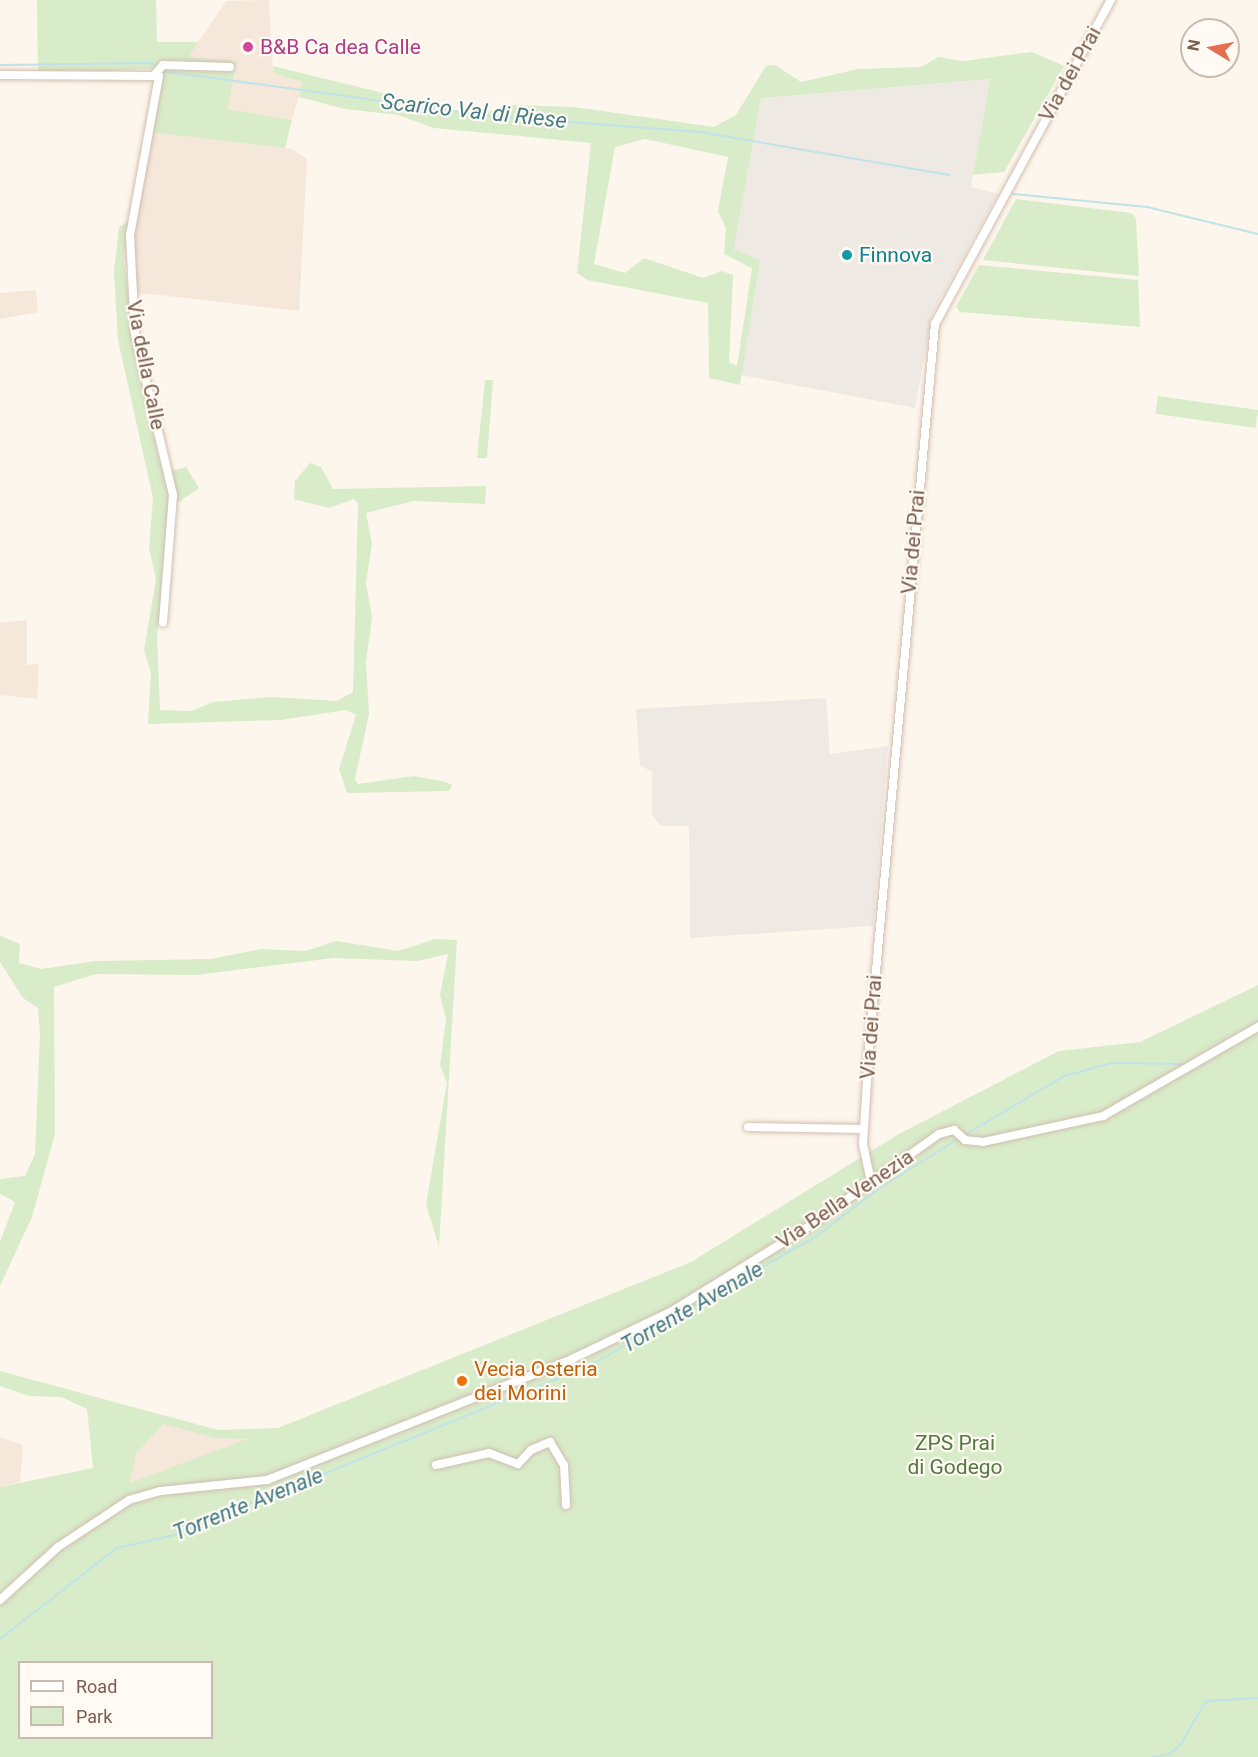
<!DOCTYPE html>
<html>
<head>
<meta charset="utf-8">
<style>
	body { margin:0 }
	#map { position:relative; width:1258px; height:1757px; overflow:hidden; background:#fdf6ec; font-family:Roboto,sans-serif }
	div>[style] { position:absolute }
	.residential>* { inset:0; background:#f5e8da }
	.industrial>* { inset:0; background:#efe9e4 }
	.green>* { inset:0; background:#d8ecc9; transform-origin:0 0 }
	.stream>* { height:2px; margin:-1px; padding:0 1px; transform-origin:1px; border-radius:1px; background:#bfe3e8 }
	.roads { filter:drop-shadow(0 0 2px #d1beb0) drop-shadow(0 0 2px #d1beb0) }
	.minor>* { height:8px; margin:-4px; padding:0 4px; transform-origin:4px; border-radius:4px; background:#fff }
	.dots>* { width:16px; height:16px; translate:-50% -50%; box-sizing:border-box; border:3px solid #fffaf3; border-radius:50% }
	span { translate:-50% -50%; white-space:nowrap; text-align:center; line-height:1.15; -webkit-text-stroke:4.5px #fffaf3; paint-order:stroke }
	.hotel-label { font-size:21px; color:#b23c85 }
	.left { translate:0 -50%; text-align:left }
	.street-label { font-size:21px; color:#7a5c4d }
	.culture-label { font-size:21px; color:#0d838f }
	.food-label { font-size:21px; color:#c56008 }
	.park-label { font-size:21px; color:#537a41 }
	.water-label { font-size:22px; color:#437c86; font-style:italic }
	.legend { position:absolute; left:18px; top:1661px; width:195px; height:78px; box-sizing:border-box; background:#fffaf3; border:2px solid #cabbb1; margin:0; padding:8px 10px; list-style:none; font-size:18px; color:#7a5c4d }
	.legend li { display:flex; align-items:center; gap:12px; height:30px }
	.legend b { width:30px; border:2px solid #cabbb1 }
	.north { position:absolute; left:1180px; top:18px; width:60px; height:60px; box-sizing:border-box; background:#fffaf3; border:2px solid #cabbb1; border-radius:50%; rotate:280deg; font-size:16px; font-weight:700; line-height:24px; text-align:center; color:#7a5c4d }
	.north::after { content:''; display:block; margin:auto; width:21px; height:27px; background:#e76f51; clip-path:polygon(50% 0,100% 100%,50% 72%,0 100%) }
</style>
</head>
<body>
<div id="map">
	<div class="residential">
		<i style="clip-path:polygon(269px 0,273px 73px,303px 82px,292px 120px,227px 109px,188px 57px,226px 1px)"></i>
		<i style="clip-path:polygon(154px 133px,292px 149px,307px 159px,299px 311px,132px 292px,123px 255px)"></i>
		<i style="clip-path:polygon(36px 290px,38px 312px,0 319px,0 293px)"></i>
		<i style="clip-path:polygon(27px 620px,27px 665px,39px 664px,37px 699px,0 695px,0 623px)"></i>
		<i style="clip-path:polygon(163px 1424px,214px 1438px,343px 1440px,128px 1487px,136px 1454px)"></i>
		<i style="clip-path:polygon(0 1437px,23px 1445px,20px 1482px,0 1487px)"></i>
	</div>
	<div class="industrial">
		<i style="clip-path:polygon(990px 79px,971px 187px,998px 194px,932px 314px,915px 408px,741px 375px,760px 262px,734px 249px,761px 98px)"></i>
		<i style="clip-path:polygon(826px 698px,830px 754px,888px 746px,873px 926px,690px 938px,689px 826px,661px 826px,652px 815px,652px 772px,640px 765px,636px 709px)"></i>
	</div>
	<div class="green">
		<i style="clip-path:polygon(37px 0,156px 0,157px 42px,198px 42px,189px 57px,236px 62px,228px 109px,292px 120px,285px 148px,155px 133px,152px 143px,163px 68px,38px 75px)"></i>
		<i style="clip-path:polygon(evenodd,1032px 52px,1064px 66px,1004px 172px,973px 175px,990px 79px,761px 98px,734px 249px,760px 261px,740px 385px,709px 378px,708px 303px,587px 280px,577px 273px,591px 143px,434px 128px,398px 115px,345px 109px,299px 97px,302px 82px,273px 73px,273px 66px,461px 112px,480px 114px,511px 105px,574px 107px,714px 127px,736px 115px,766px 66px,775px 65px,801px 82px,858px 69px,921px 67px,938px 57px,963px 61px,1032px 52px,645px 139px,728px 157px,718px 211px,726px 228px,724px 254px,752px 268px,737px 366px,729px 362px,733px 275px,722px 271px,703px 278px,644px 258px,625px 273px,594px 264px,615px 147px,645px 139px)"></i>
		<i style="clip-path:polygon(1016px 199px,1131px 213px,1136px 218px,1139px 276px,983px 260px)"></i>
		<i style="clip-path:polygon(136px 217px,123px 255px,139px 375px,160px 463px,168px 472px,186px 467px,199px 488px,176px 504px,157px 635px,160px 710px,191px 711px,213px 702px,271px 697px,337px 701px,353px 692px,358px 504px,354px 499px,329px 508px,294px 499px,295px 481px,310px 463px,321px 467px,333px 489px,486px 486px,485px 504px,414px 501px,366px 513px,372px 544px,366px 583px,372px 617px,366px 663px,369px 714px,355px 779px,358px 784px,414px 776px,446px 782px,452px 785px,449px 791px,347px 793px,339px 769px,356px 715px,346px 710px,281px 720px,148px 724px,151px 673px,144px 650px,156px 579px,149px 548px,153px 498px,118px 340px,114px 271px,119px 227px)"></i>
		<i style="clip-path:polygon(979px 265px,1138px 280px,1140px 327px,960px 312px,956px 307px)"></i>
		<i style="clip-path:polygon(485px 380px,493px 380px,487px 458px,477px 458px)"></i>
		<i style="left:1158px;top:396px;width:101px;height:18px;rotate:8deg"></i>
		<i style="clip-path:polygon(0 936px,20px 944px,19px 963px,41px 969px,96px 961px,211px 959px,261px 949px,306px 951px,336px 941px,398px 951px,435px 939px,457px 940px,439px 1247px,426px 1204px,447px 1083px,440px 1065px,446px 1019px,440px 995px,448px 954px,417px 961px,334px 958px,196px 975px,96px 974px,54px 987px,55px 1134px,32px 1217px,0 1286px,0 1242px,15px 1202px,0 1194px,0 1179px,25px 1176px,35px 1154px,40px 1034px,38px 1008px,23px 998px,0 962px)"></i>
		<i style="clip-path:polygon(evenodd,1258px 985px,1258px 1757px,0 1757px,0 1487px,93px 1468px,87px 1409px,61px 1397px,29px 1396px,0 1386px,0 1371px,218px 1430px,278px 1428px,691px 1262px,899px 1134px,1059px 1051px,1140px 1042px,1258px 985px,163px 1424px,214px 1438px,247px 1439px,130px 1483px,136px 1454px,163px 1424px,1258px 985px,20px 1662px,212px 1662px,212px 1738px,20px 1738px,20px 1662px)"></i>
	</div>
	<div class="stream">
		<i style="left:0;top:65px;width:152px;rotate:-0.8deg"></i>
		<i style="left:152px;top:63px;width:6px;rotate:39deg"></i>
		<i style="left:162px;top:71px;width:332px;rotate:7.8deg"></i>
		<i style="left:491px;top:116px;width:210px;rotate:4.4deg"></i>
		<i style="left:700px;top:132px;width:253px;rotate:9.8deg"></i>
		<i style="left:1013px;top:194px;width:135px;rotate:5.5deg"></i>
		<i style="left:1147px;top:207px;width:114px;rotate:13.7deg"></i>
		<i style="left:1240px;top:1033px;width:22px;rotate:-34deg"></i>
		<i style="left:963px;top:1136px;width:117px;rotate:-30.7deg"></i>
		<i style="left:1064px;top:1076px;width:50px;rotate:-15.2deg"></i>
		<i style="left:1112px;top:1063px;width:69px;rotate:0.8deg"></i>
		<i style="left:0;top:1639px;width:148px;rotate:-37.9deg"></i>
		<i style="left:117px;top:1548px;width:58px;rotate:-12.8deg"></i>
		<i style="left:174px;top:1535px;width:448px;rotate:-22.2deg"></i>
		<i style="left:589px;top:1366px;width:262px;rotate:-29.7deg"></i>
		<i style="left:817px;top:1236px;width:77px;rotate:-37.6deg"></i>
		<i style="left:878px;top:1189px;width:94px;rotate:-32deg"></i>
		<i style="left:1152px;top:1757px;width:18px;rotate:-9deg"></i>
		<i style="left:1170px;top:1754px;width:15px;rotate:-42deg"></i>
		<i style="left:1181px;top:1744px;width:50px;rotate:-59.8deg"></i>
		<i style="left:1206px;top:1701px;width:52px;rotate:-3.3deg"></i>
	</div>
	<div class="roads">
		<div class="minor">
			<i style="left:155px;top:74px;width:12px;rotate:-48deg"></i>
			<i style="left:163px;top:65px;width:67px;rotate:1.7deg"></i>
			<i style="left:0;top:75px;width:159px;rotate:0.4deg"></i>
			<i style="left:159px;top:76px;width:162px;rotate:100.3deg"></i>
			<i style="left:130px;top:235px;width:99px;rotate:87.1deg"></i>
			<i style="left:135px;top:334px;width:165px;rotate:76.7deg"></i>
			<i style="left:173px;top:495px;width:128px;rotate:94.5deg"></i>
			<i style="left:748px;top:1127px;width:116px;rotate:1deg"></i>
			<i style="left:871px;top:1182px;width:39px;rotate:-102deg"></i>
			<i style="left:863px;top:1144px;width:96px;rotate:-86.4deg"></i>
			<i style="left:869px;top:1048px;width:727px;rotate:-84.79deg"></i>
			<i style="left:935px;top:324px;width:369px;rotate:-61.5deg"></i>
			<i style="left:436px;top:1465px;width:54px;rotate:-12.8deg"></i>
			<i style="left:489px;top:1453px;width:31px;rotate:21deg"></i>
			<i style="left:518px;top:1464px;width:19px;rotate:-47deg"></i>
			<i style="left:531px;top:1450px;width:21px;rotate:-23deg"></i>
			<i style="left:550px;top:1442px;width:27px;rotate:59deg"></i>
			<i style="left:564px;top:1465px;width:40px;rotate:87.1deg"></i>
			<i style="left:0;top:1600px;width:79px;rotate:-42.4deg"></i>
			<i style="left:58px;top:1547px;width:85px;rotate:-33.5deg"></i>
			<i style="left:129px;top:1500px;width:32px;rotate:-16deg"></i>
			<i style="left:160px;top:1491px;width:108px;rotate:-5.9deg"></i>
			<i style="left:267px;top:1480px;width:328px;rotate:-21.6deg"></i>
			<i style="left:572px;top:1359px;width:111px;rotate:-25.6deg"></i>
			<i style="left:672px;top:1311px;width:163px;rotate:-31.7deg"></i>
			<i style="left:811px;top:1225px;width:157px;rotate:-35.4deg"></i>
			<i style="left:939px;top:1134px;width:16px;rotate:-15deg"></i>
			<i style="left:954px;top:1130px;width:15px;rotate:42deg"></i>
			<i style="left:965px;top:1140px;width:18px;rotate:6deg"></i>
			<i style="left:983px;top:1142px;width:123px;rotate:-12.2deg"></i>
			<i style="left:1103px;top:1116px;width:179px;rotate:-29.9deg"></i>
		</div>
	</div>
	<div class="dots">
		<i style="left:248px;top:47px;background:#d1479c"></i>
		<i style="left:847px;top:255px;background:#0f9aa8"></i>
		<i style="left:462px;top:1381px;background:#e8710a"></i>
	</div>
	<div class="hotel-label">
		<span class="left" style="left:260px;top:47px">B&amp;B Ca dea Calle</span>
	</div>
	<div class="street-label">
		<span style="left:1070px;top:74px;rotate:-61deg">Via dei Prai</span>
		<span style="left:146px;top:365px;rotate:79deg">Via della Calle</span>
		<span style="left:913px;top:542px;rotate:-85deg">Via dei Prai</span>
		<span style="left:871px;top:1027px;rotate:-86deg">Via dei Prai</span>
		<span style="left:845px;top:1199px;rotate:-34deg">Via Bella Venezia</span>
	</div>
	<div class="culture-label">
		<span class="left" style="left:859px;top:255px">Finnova</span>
	</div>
	<div class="food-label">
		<span class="left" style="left:474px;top:1381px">Vecia Osteria<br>dei Morini</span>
	</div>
	<div class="park-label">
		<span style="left:955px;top:1455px">ZPS Prai<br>di Godego</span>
	</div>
	<div class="water-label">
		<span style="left:474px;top:111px;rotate:6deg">Scarico Val di Riese</span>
		<span style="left:692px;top:1307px;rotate:-30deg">Torrente Avenale</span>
		<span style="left:248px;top:1504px;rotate:-22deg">Torrente Avenale</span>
	</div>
	<ul class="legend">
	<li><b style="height:8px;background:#fff"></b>Road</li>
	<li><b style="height:16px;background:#d8ecc9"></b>Park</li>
	</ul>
	<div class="north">N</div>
</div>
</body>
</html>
